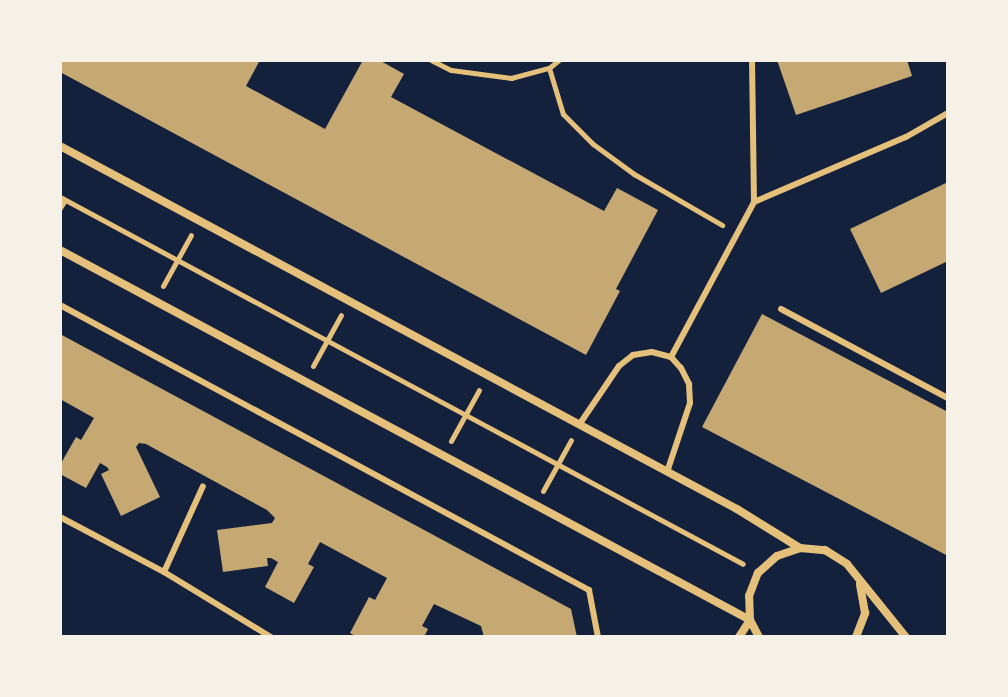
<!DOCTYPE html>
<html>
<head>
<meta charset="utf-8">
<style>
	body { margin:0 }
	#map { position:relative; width:1008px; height:697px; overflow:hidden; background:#14213d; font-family:"Varela Round",sans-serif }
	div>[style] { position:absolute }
	.building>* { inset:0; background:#c6a872 }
	.path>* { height:5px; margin:-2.5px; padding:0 2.5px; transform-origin:2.5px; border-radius:2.5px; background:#e5c07b }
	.service>* { height:6px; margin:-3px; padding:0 3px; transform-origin:3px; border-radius:3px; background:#e5c07b }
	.minor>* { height:8px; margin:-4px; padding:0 4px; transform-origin:4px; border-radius:4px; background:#e5c07b }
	span { translate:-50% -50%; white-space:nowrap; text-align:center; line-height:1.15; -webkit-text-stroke:6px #f6f1e7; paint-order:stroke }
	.frame { position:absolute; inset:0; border:62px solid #f6f1e7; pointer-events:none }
</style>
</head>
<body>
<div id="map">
	<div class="building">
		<i style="clip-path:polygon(60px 60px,260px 60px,246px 86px,325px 129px,363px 60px,379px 60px,404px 74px,391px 97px,604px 211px,617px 188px,658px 210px,616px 289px,620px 291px,586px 355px,60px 72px)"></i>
		<i style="clip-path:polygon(777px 60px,907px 60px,912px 76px,796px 115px)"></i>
		<i style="clip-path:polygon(948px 182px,948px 261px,881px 293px,850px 229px)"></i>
		<i style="clip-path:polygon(762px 314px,948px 412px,948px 556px,702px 427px)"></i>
		<i style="clip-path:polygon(60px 334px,571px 609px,577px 637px,484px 637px,481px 626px,434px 604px,422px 626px,428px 629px,424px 637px,357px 637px,350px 633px,369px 597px,375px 600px,387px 578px,320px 542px,308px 564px,314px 567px,294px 603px,265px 587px,278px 562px,271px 558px,267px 558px,268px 566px,223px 572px,217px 530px,272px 523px,275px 518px,267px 510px,146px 444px,139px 443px,136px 447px,160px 497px,121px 516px,101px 474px,109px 470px,107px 467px,100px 463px,86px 488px,60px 474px,60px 465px,76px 437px,81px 440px,94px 418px,60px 399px)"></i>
	</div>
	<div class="path">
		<i style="left:431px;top:60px;width:22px;rotate:27deg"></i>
		<i style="left:451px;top:70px;width:61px;rotate:7.6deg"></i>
		<i style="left:511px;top:78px;width:39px;rotate:-15deg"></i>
		<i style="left:549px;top:68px;width:13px;rotate:-39deg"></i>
		<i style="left:549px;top:68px;width:48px;rotate:73.1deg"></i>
		<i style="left:563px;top:114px;width:42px;rotate:45deg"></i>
		<i style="left:593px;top:144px;width:51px;rotate:36.2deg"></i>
		<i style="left:634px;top:174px;width:102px;rotate:30.1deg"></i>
		<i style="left:60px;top:197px;width:775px;rotate:28.25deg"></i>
		<i style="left:60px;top:208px;width:9px;rotate:-58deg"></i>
		<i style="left:163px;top:286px;width:58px;rotate:-61.2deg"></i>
		<i style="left:313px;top:366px;width:58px;rotate:-61.2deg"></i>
		<i style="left:451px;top:441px;width:58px;rotate:-61.2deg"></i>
		<i style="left:543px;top:491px;width:58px;rotate:-61.2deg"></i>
	</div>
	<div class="service">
		<i style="left:754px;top:202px;width:165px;rotate:-23.2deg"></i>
		<i style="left:906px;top:137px;width:48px;rotate:-29.7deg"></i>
		<i style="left:60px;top:305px;width:601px;rotate:28.31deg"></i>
		<i style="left:589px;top:590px;width:48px;rotate:79.2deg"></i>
		<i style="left:781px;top:309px;width:189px;rotate:28.1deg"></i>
		<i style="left:671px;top:357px;width:176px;rotate:-61.8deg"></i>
		<i style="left:754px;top:202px;width:142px;rotate:-90.8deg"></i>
		<i style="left:579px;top:425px;width:71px;rotate:-55.9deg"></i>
		<i style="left:619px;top:366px;width:18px;rotate:-38deg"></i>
		<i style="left:633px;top:355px;width:19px;rotate:-9deg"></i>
		<i style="left:652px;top:352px;width:20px;rotate:15deg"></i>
		<i style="left:671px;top:357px;width:15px;rotate:48deg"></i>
		<i style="left:681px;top:368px;width:18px;rotate:63deg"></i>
		<i style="left:689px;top:384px;width:19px;rotate:87deg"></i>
		<i style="left:690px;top:403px;width:73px;rotate:108.4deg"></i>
		<i style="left:60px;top:517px;width:118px;rotate:27.9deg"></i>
		<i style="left:164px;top:572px;width:125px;rotate:31.3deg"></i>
		<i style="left:164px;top:572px;width:94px;rotate:-65.6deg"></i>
	</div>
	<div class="minor">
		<i style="left:60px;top:146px;width:768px;rotate:28.2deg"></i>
		<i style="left:737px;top:509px;width:74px;rotate:31.8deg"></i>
		<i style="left:60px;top:250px;width:783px;rotate:28.2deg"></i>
		<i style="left:750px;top:620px;width:19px;rotate:62deg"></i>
		<i style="left:750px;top:620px;width:24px;rotate:-92deg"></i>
		<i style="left:749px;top:596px;width:25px;rotate:-69deg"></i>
		<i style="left:758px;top:573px;width:25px;rotate:-42deg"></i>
		<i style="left:777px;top:556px;width:24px;rotate:-19deg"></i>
		<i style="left:800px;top:548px;width:25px;rotate:5deg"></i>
		<i style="left:825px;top:550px;width:26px;rotate:32deg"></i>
		<i style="left:847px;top:564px;width:94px;rotate:51.1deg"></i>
		<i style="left:739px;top:637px;width:20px;rotate:-57deg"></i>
		<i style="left:856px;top:637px;width:26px;rotate:-69deg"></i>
		<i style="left:865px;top:613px;width:29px;rotate:-100deg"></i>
	</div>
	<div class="frame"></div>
</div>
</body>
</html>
